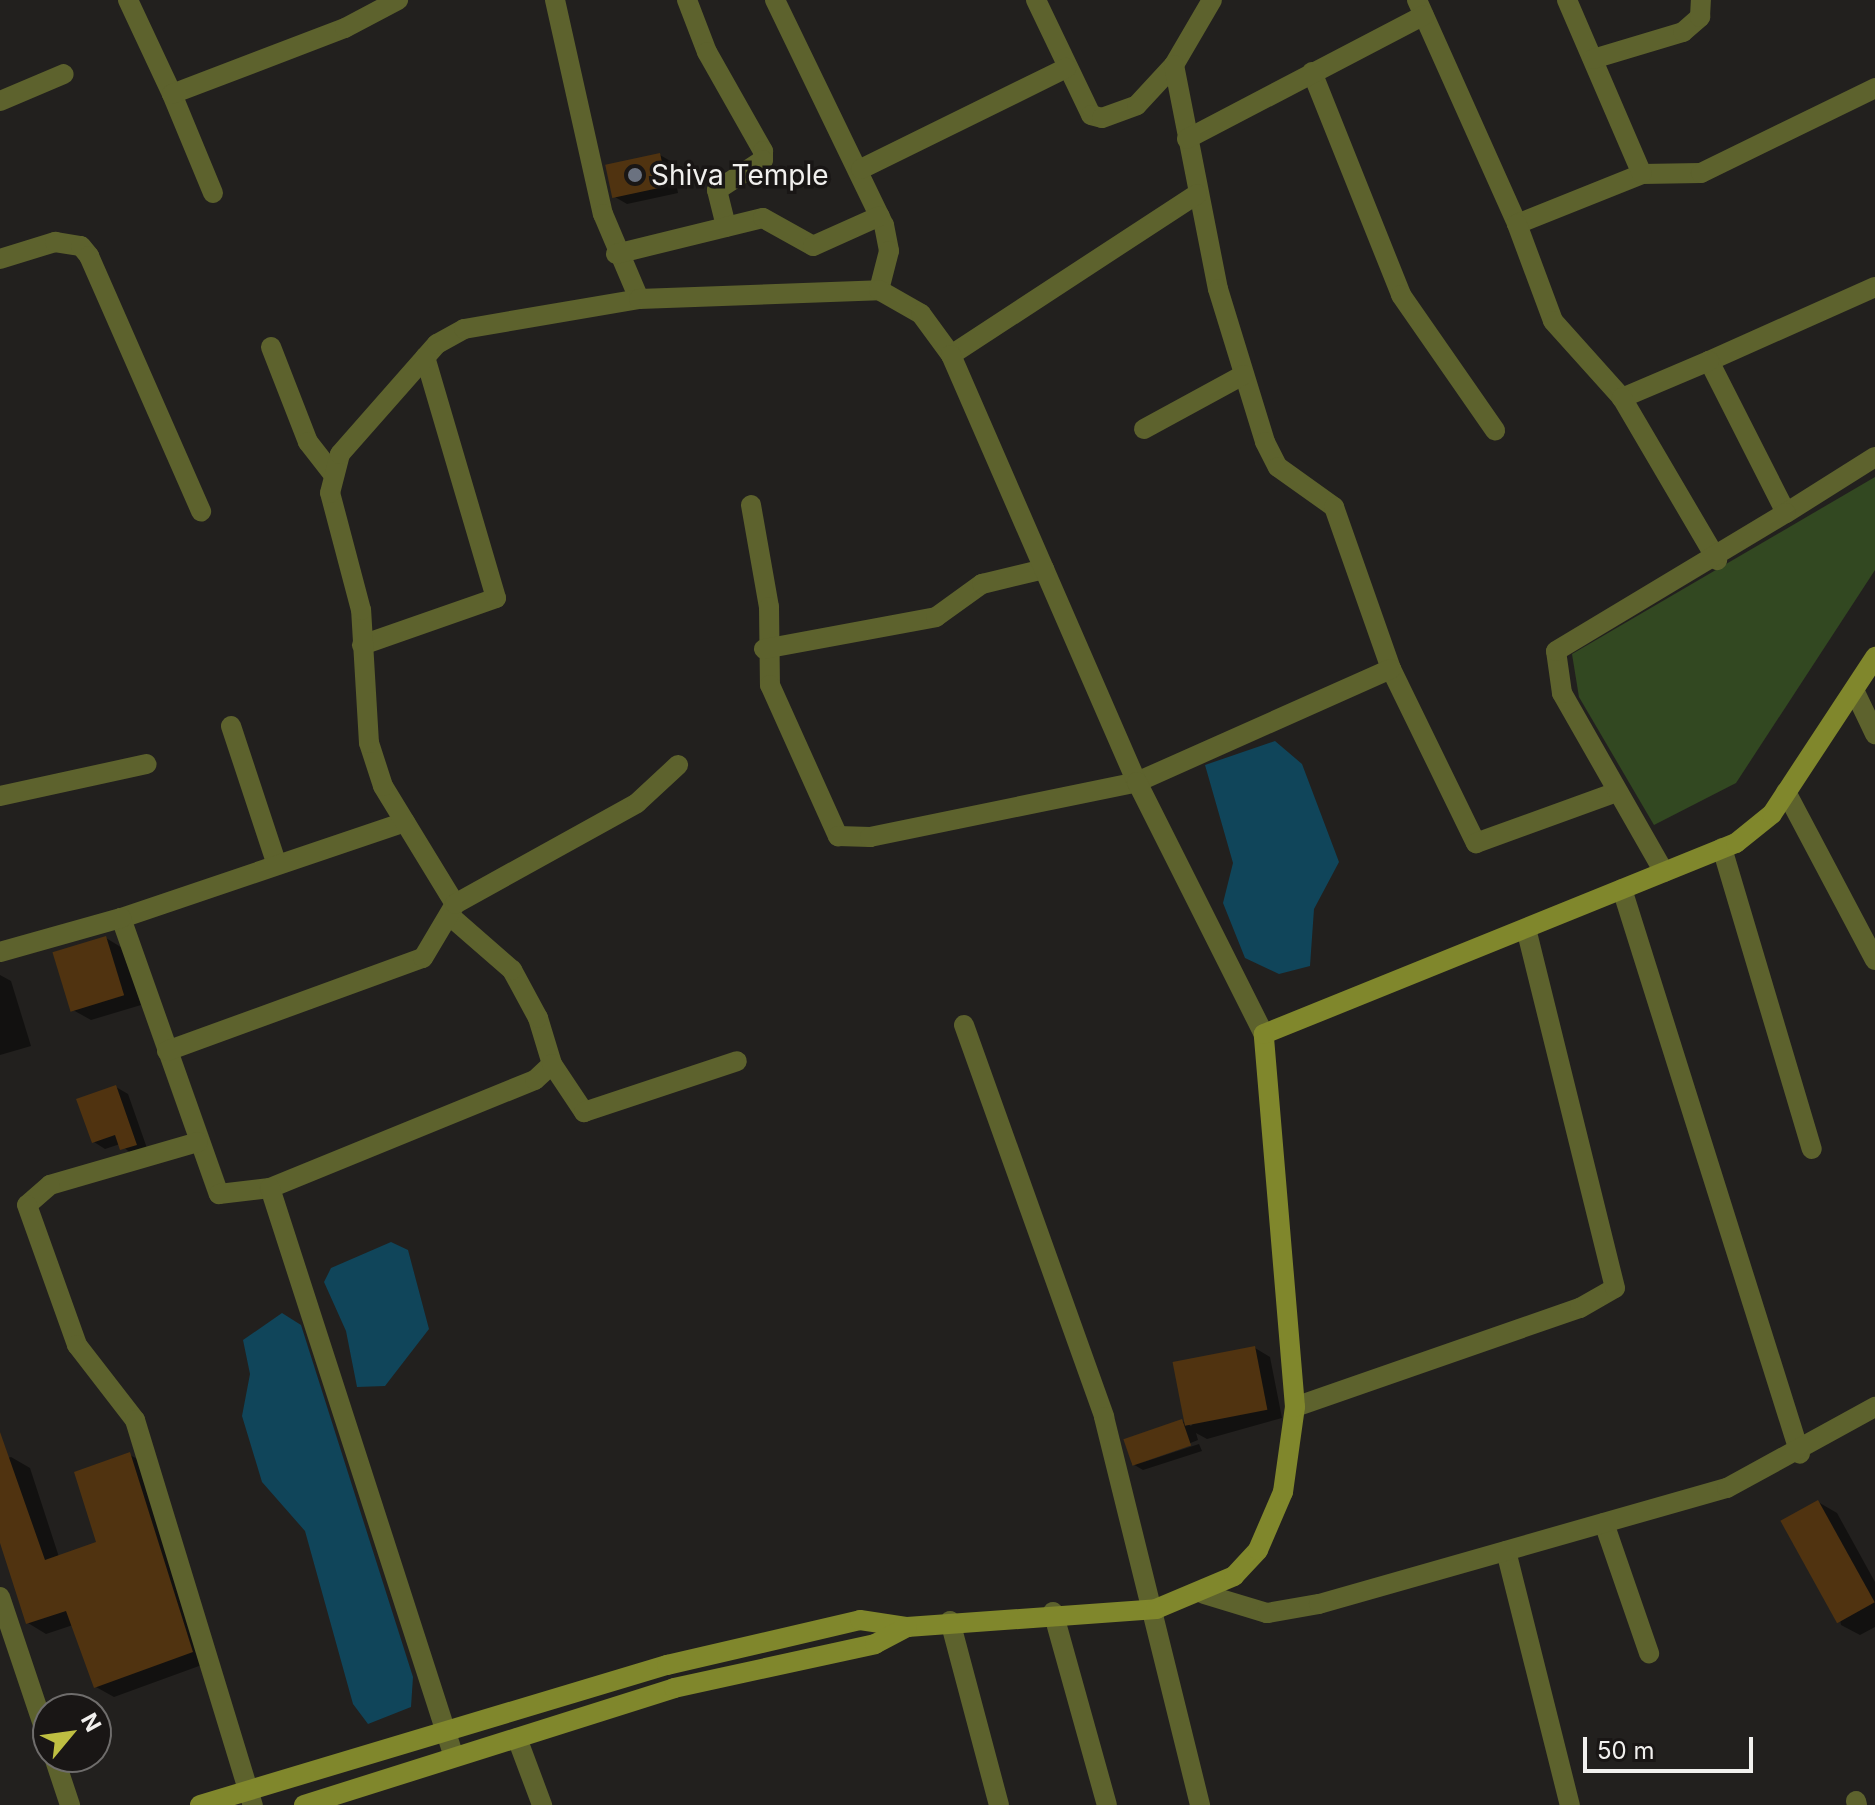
<!DOCTYPE html>
<html>
<head>
<meta charset="utf-8">
<style>
	body { margin:0 }
	#map { position:relative; width:1875px; height:1805px; overflow:hidden; background:#22201e; font-family:Inter,sans-serif }
	div>[style] { position:absolute }
	.green>* { inset:0; background:#324821 }
	.water>* { inset:0; background:#10455a }
	.shadow>* { inset:0; background:#0007 }
	.building>* { inset:0; background:#503310; transform-origin:0 0 }
	.minor>* { height:20px; margin:-10px; padding:0 10px; transform-origin:10px; border-radius:10px; background:#5d622d }
	.secondary>* { height:20px; margin:-10px; padding:0 10px; transform-origin:10px; border-radius:10px; background:#80872c }
	.dots>* { width:22px; height:22px; translate:-50% -50%; box-sizing:border-box; border:4px solid #191615; border-radius:50% }
	span { translate:-50% -50%; white-space:nowrap; text-align:center; line-height:1.15; -webkit-text-stroke:7px #191615; paint-order:stroke }
	.poi-label { font-size:28px; color:#f1f0ee }
	.left { translate:0 -50%; text-align:left }
	.north { position:absolute; left:32px; top:1693px; width:80px; height:80px; box-sizing:border-box; background:#191615; border:2px solid #6f6d6c; border-radius:50%; rotate:61deg; font-size:22px; font-weight:700; line-height:32px; text-align:center; color:#f1f0ee }
	.north::after { content:''; display:block; margin:auto; width:28px; height:36px; background:#bebf42; clip-path:polygon(50% 0,100% 100%,50% 72%,0 100%) }
	.scale { position:absolute; left:1583px; top:1737px; width:170px; height:36px; box-sizing:border-box; border:4px solid #f1f0ee; border-top:0; padding-left:10px; font-size:24px; line-height:28px; white-space:nowrap; color:#f1f0ee; -webkit-text-stroke:6px #191615; paint-order:stroke }
</style>
</head>
<body>
<div id="map">
	<div class="green">
		<i style="clip-path:polygon(1875px 477px,1875px 570px,1736px 783px,1654px 825px,1579px 697px,1572px 654px)"></i>
	</div>
	<div class="water">
		<i style="clip-path:polygon(1275px 741px,1302px 764px,1339px 862px,1314px 909px,1310px 966px,1279px 974px,1245px 958px,1223px 903px,1233px 863px,1205px 765px)"></i>
		<i style="clip-path:polygon(391px 1242px,408px 1250px,429px 1329px,385px 1386px,357px 1387px,346px 1331px,324px 1282px,331px 1268px)"></i>
		<i style="clip-path:polygon(282px 1313px,301px 1325px,413px 1677px,411px 1707px,368px 1724px,353px 1704px,305px 1531px,262px 1482px,242px 1416px,250px 1374px,243px 1340px)"></i>
	</div>
	<div class="shadow">
		<i style="clip-path:polygon(660px 155px,672px 162px,678px 193px,627px 204px,615px 197px)"></i>
		<i style="clip-path:polygon(106px 938px,124px 949px,141px 1005px,91px 1020px,73px 1010px)"></i>
		<i style="clip-path:polygon(0 975px,11px 981px,31px 1046px,0 1055px)"></i>
		<i style="clip-path:polygon(116px 1087px,128px 1094px,148px 1151px,134px 1156px,120px 1144px,105px 1149px,94px 1142px)"></i>
		<i style="clip-path:polygon(1255px 1348px,1270px 1357px,1282px 1418px,1207px 1439px,1196px 1433px,1198px 1440px,1138px 1464px,1199px 1444px,1202px 1451px,1143px 1470px,1131px 1463px,1182px 1421px,1191px 1426px)"></i>
		<i style="clip-path:polygon(130px 1455px,148px 1465px,210px 1662px,114px 1697px,96px 1687px,73px 1625px,46px 1634px,28px 1623px,0 1536px,0 1461px,11px 1457px,30px 1468px,59px 1557px,99px 1543px)"></i>
		<i style="clip-path:polygon(1818px 1502px,1837px 1513px,1875px 1582px,1875px 1627px,1860px 1635px,1841px 1625px)"></i>
	</div>
	<div class="building">
		<i style="left:660px;top:153px;width:34px;height:56px;rotate:78deg"></i>
		<i style="left:106px;top:936px;width:62px;height:56px;rotate:73deg"></i>
		<i style="clip-path:polygon(116px 1085px,137px 1145px,120px 1150px,115px 1135px,92px 1143px,76px 1099px)"></i>
		<i style="left:1255px;top:1346px;width:65px;height:84px;rotate:79deg"></i>
		<i style="left:1182px;top:1419px;width:28px;height:62px;rotate:71deg"></i>
		<i style="clip-path:polygon(0 1432px,45px 1560px,96px 1542px,74px 1472px,130px 1452px,193px 1652px,94px 1688px,66px 1611px,26px 1624px,0 1543px)"></i>
		<i style="left:1818px;top:1500px;width:117px;height:43px;rotate:61deg"></i>
	</div>
	<div class="minor">
		<i style="left:128px;top:0;width:104px;rotate:64.9deg"></i>
		<i style="left:555px;top:0;width:219px;rotate:77.4deg"></i>
		<i style="left:603px;top:214px;width:92px;rotate:67deg"></i>
		<i style="left:687px;top:0;width:56px;rotate:69deg"></i>
		<i style="left:707px;top:52px;width:114px;rotate:60.5deg"></i>
		<i style="left:763px;top:151px;width:9px;rotate:90deg"></i>
		<i style="left:763px;top:160px;width:55px;rotate:146.9deg"></i>
		<i style="left:717px;top:190px;width:38px;rotate:76deg"></i>
		<i style="left:775px;top:0;width:250px;rotate:64.2deg"></i>
		<i style="left:884px;top:225px;width:26px;rotate:79deg"></i>
		<i style="left:889px;top:251px;width:40px;rotate:104.4deg"></i>
		<i style="left:1036px;top:0;width:127px;rotate:64.4deg"></i>
		<i style="left:1091px;top:115px;width:11px;rotate:15deg"></i>
		<i style="left:1102px;top:118px;width:37px;rotate:-20deg"></i>
		<i style="left:1137px;top:105px;width:54px;rotate:-47.2deg"></i>
		<i style="left:1174px;top:65px;width:75px;rotate:-59.7deg"></i>
		<i style="left:1417px;top:0;width:245px;rotate:65.9deg"></i>
		<i style="left:1517px;top:224px;width:135px;rotate:-21.8deg"></i>
		<i style="left:1642px;top:174px;width:59px;rotate:-1deg"></i>
		<i style="left:1701px;top:173px;width:194px;rotate:-26deg"></i>
		<i style="left:1567px;top:0;width:189px;rotate:66.7deg"></i>
		<i style="left:1593px;top:59px;width:94px;rotate:-16.7deg"></i>
		<i style="left:1683px;top:32px;width:23px;rotate:-41deg"></i>
		<i style="left:1700px;top:17px;width:17px;rotate:-87deg"></i>
		<i style="left:1174px;top:65px;width:228px;rotate:78.9deg"></i>
		<i style="left:1218px;top:289px;width:160px;rotate:72.9deg"></i>
		<i style="left:1265px;top:442px;width:28px;rotate:63deg"></i>
		<i style="left:1278px;top:467px;width:69px;rotate:35.5deg"></i>
		<i style="left:1334px;top:507px;width:172px;rotate:70.6deg"></i>
		<i style="left:1391px;top:669px;width:194px;rotate:64deg"></i>
		<i style="left:1476px;top:843px;width:150px;rotate:-19.9deg"></i>
		<i style="left:1312px;top:72px;width:240px;rotate:68.2deg"></i>
		<i style="left:1401px;top:295px;width:165px;rotate:55.2deg"></i>
		<i style="left:0;top:101px;width:69px;rotate:-22.9deg"></i>
		<i style="left:1187px;top:139px;width:267px;rotate:-27.6deg"></i>
		<i style="left:861px;top:169px;width:229px;rotate:-26.2deg"></i>
		<i style="left:213px;top:193px;width:107px;rotate:-112.5deg"></i>
		<i style="left:172px;top:94px;width:185px;rotate:-20.9deg"></i>
		<i style="left:345px;top:28px;width:60px;rotate:-27.8deg"></i>
		<i style="left:1517px;top:224px;width:103px;rotate:69.6deg"></i>
		<i style="left:1553px;top:321px;width:103px;rotate:48.1deg"></i>
		<i style="left:616px;top:254px;width:151px;rotate:-13.8deg"></i>
		<i style="left:763px;top:218px;width:57px;rotate:29.2deg"></i>
		<i style="left:813px;top:246px;width:73px;rotate:-24.1deg"></i>
		<i style="left:0;top:259px;width:58px;rotate:-17.2deg"></i>
		<i style="left:55px;top:242px;width:26px;rotate:9deg"></i>
		<i style="left:81px;top:246px;width:13px;rotate:51deg"></i>
		<i style="left:89px;top:256px;width:279px;rotate:66.3deg"></i>
		<i style="left:1875px;top:287px;width:182px;rotate:156deg"></i>
		<i style="left:1709px;top:361px;width:170px;rotate:63.1deg"></i>
		<i style="left:1786px;top:513px;width:105px;rotate:-32.2deg"></i>
		<i style="left:271px;top:347px;width:102px;rotate:68.7deg"></i>
		<i style="left:308px;top:442px;width:39px;rotate:52deg"></i>
		<i style="left:951px;top:355px;width:294px;rotate:-33.2deg"></i>
		<i style="left:1709px;top:361px;width:95px;rotate:157deg"></i>
		<i style="left:1622px;top:398px;width:188px;rotate:59.6deg"></i>
		<i style="left:1144px;top:429px;width:113px;rotate:-28.6deg"></i>
		<i style="left:751px;top:505px;width:104px;rotate:80deg"></i>
		<i style="left:769px;top:607px;width:78px;rotate:89.3deg"></i>
		<i style="left:770px;top:685px;width:166px;rotate:65.8deg"></i>
		<i style="left:838px;top:836px;width:32px;rotate:2deg"></i>
		<i style="left:870px;top:837px;width:273px;rotate:-11.6deg"></i>
		<i style="left:1137px;top:782px;width:278px;rotate:-24deg"></i>
		<i style="left:362px;top:645px;width:142px;rotate:-19.3deg"></i>
		<i style="left:496px;top:598px;width:251px;rotate:-106.4deg"></i>
		<i style="left:764px;top:649px;width:175px;rotate:-10.5deg"></i>
		<i style="left:936px;top:617px;width:57px;rotate:-35.7deg"></i>
		<i style="left:982px;top:584px;width:64px;rotate:-13.6deg"></i>
		<i style="left:1854px;top:690px;width:49px;rotate:64.5deg"></i>
		<i style="left:231px;top:726px;width:146px;rotate:71.7deg"></i>
		<i style="left:1786px;top:792px;width:190px;rotate:62.1deg"></i>
		<i style="left:0;top:796px;width:150px;rotate:-12.3deg"></i>
		<i style="left:405px;top:822px;width:300px;rotate:161.3deg"></i>
		<i style="left:121px;top:918px;width:293px;rotate:70.5deg"></i>
		<i style="left:219px;top:1194px;width:51px;rotate:-6.7deg"></i>
		<i style="left:270px;top:1188px;width:286px;rotate:-22.2deg"></i>
		<i style="left:535px;top:1080px;width:23px;rotate:-43deg"></i>
		<i style="left:552px;top:1064px;width:48px;rotate:-106.9deg"></i>
		<i style="left:538px;top:1018px;width:55px;rotate:-118.4deg"></i>
		<i style="left:512px;top:970px;width:82px;rotate:-138.9deg"></i>
		<i style="left:1722px;top:848px;width:314px;rotate:73.4deg"></i>
		<i style="left:1664px;top:872px;width:206px;rotate:-119.7deg"></i>
		<i style="left:1562px;top:693px;width:42px;rotate:-98.1deg"></i>
		<i style="left:1556px;top:651px;width:268px;rotate:-31deg"></i>
		<i style="left:1622px;top:889px;width:592px;rotate:72.51deg"></i>
		<i style="left:455px;top:904px;width:138px;rotate:-121.4deg"></i>
		<i style="left:383px;top:786px;width:45px;rotate:-108deg"></i>
		<i style="left:369px;top:743px;width:133px;rotate:-93.4deg"></i>
		<i style="left:361px;top:610px;width:121px;rotate:-104.8deg"></i>
		<i style="left:330px;top:493px;width:40px;rotate:-75.6deg"></i>
		<i style="left:340px;top:454px;width:147px;rotate:-48.6deg"></i>
		<i style="left:437px;top:344px;width:31px;rotate:-29deg"></i>
		<i style="left:464px;top:329px;width:178px;rotate:-9.7deg"></i>
		<i style="left:639px;top:299px;width:240px;rotate:-2.1deg"></i>
		<i style="left:879px;top:290px;width:48px;rotate:29.7deg"></i>
		<i style="left:921px;top:314px;width:51px;rotate:53.8deg"></i>
		<i style="left:951px;top:355px;width:466px;rotate:66.5deg"></i>
		<i style="left:1137px;top:782px;width:282px;rotate:63.3deg"></i>
		<i style="left:0;top:952px;width:126px;rotate:-15.7deg"></i>
		<i style="left:964px;top:1025px;width:416px;rotate:70.3deg"></i>
		<i style="left:1104px;top:1417px;width:400px;rotate:76.1deg"></i>
		<i style="left:167px;top:1051px;width:272px;rotate:-20deg"></i>
		<i style="left:423px;top:958px;width:63px;rotate:-59.3deg"></i>
		<i style="left:455px;top:904px;width:208px;rotate:-29deg"></i>
		<i style="left:637px;top:803px;width:56px;rotate:-42.8deg"></i>
		<i style="left:552px;top:1064px;width:58px;rotate:56.3deg"></i>
		<i style="left:584px;top:1112px;width:161px;rotate:-18.4deg"></i>
		<i style="left:198px;top:1142px;width:154px;rotate:163.8deg"></i>
		<i style="left:50px;top:1185px;width:30px;rotate:139deg"></i>
		<i style="left:27px;top:1205px;width:149px;rotate:70.3deg"></i>
		<i style="left:77px;top:1345px;width:95px;rotate:52.3deg"></i>
		<i style="left:135px;top:1420px;width:403px;rotate:73deg"></i>
		<i style="left:270px;top:1188px;width:598px;rotate:72.08deg"></i>
		<i style="left:1295px;top:1407px;width:302px;rotate:-19.2deg"></i>
		<i style="left:1580px;top:1308px;width:40px;rotate:-29.7deg"></i>
		<i style="left:1615px;top:1288px;width:370px;rotate:-103.9deg"></i>
		<i style="left:1604px;top:1523px;width:138px;rotate:70.9deg"></i>
		<i style="left:1506px;top:1551px;width:262px;rotate:75.9deg"></i>
		<i style="left:1204px;top:1594px;width:66px;rotate:16.8deg"></i>
		<i style="left:1267px;top:1613px;width:53px;rotate:-9.8deg"></i>
		<i style="left:1319px;top:1604px;width:424px;rotate:-15.9deg"></i>
		<i style="left:1727px;top:1488px;width:169px;rotate:-28.7deg"></i>
		<i style="left:0;top:1597px;width:151px;rotate:71.4deg"></i>
		<i style="left:1053px;top:1612px;width:200px;rotate:74.4deg"></i>
		<i style="left:950px;top:1621px;width:190px;rotate:75.1deg"></i>
		<i style="left:517px;top:1738px;width:72px;rotate:69.5deg"></i>
		<i style="left:54px;top:1757px;width:51px;rotate:71.6deg"></i>
		<i style="left:1856px;top:1801px;width:4px;rotate:76deg"></i>
	</div>
	<div class="secondary">
		<i style="left:200px;top:1805px;width:488px;rotate:-16.7deg"></i>
		<i style="left:667px;top:1665px;width:198px;rotate:-13.1deg"></i>
		<i style="left:860px;top:1620px;width:48px;rotate:8.5deg"></i>
		<i style="left:907px;top:1627px;width:250px;rotate:-4.1deg"></i>
		<i style="left:1156px;top:1609px;width:85px;rotate:-22.9deg"></i>
		<i style="left:1234px;top:1576px;width:35px;rotate:-47deg"></i>
		<i style="left:1258px;top:1550px;width:63px;rotate:-66.7deg"></i>
		<i style="left:1283px;top:1492px;width:86px;rotate:-82deg"></i>
		<i style="left:1295px;top:1407px;width:374px;rotate:-94.8deg"></i>
		<i style="left:1264px;top:1034px;width:509px;rotate:-22.03deg"></i>
		<i style="left:1736px;top:843px;width:46px;rotate:-38.9deg"></i>
		<i style="left:1772px;top:814px;width:188px;rotate:-56.7deg"></i>
		<i style="left:304px;top:1805px;width:388px;rotate:-17.5deg"></i>
		<i style="left:674px;top:1688px;width:206px;rotate:-12.3deg"></i>
		<i style="left:875px;top:1644px;width:36px;rotate:-28deg"></i>
	</div>
	<div class="dots">
		<i style="left:635px;top:175px;background:#6b7280"></i>
	</div>
	<div class="poi-label">
		<span class="left" style="left:651px;top:175px">Shiva Temple</span>
	</div>
	<div class="north">N</div>
	<div class="scale">50 m</div>
</div>
</body>
</html>
